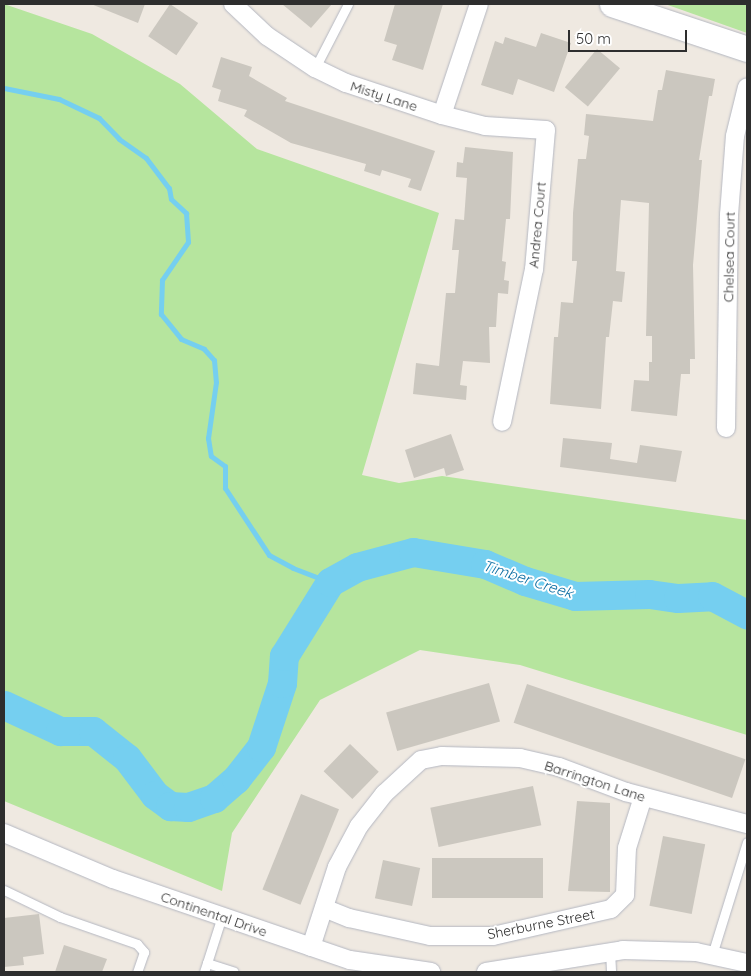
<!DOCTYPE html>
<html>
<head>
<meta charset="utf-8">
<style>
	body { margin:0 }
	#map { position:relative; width:751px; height:976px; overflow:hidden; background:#efe9e1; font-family:Quicksand,sans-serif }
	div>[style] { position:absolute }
	.green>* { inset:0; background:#b6e59e }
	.stream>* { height:5px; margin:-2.5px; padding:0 2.5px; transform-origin:2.5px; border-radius:2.5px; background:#75cff0 }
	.river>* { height:29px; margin:-14.5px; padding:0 14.5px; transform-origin:14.5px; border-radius:14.5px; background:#75cff0 }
	.building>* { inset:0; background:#cbc7bf; transform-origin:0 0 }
	.roads { filter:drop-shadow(0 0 1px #b4b7c1) drop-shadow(0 0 1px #b4b7c1) }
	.lane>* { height:9px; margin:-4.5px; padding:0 4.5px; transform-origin:4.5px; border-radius:4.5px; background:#fff }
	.street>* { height:18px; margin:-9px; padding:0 9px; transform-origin:9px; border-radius:9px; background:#fff }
	.secondary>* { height:25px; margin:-12.5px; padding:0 12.5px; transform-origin:12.5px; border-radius:12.5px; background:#fff }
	span { translate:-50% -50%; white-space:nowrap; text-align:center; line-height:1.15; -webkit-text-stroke:4px #fff; paint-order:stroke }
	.street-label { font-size:14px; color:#2e2e2e }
	.water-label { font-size:15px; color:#0d6fa3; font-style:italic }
	.frame { position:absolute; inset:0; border:5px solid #2e2e2e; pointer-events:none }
	.scale { position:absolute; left:568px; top:30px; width:119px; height:22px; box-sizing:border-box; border:2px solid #2e2e2e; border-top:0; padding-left:6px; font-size:15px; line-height:18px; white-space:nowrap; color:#2e2e2e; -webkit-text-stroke:4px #fff; paint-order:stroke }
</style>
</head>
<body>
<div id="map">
	<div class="green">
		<i style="clip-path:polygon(4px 4px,92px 34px,180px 84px,257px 149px,439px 213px,362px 475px,399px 483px,442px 476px,747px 520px,747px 735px,520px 665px,420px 650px,320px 700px,232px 833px,222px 891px,4px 801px)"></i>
		<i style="clip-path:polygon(665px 4px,747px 4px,747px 33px)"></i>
	</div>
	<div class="stream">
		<i style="left:4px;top:88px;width:56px;rotate:11.3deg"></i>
		<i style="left:59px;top:99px;width:44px;rotate:25.4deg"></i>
		<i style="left:99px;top:118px;width:29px;rotate:46deg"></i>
		<i style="left:119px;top:139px;width:33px;rotate:35deg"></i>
		<i style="left:146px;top:158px;width:38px;rotate:53deg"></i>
		<i style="left:169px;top:188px;width:11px;rotate:80deg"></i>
		<i style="left:171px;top:199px;width:21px;rotate:43deg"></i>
		<i style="left:186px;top:213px;width:29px;rotate:86deg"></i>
		<i style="left:188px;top:242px;width:46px;rotate:124.4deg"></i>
		<i style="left:162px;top:280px;width:34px;rotate:92deg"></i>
		<i style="left:161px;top:314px;width:32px;rotate:51deg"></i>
		<i style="left:181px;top:339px;width:25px;rotate:23deg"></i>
		<i style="left:204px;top:349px;width:15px;rotate:48deg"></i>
		<i style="left:214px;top:360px;width:22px;rotate:85deg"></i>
		<i style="left:216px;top:382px;width:57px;rotate:98.1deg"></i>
		<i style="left:208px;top:438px;width:18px;rotate:81deg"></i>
		<i style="left:211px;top:456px;width:17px;rotate:36deg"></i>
		<i style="left:225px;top:466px;width:22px;rotate:90deg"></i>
		<i style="left:225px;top:488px;width:80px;rotate:56.7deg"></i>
		<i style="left:269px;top:555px;width:27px;rotate:28deg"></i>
		<i style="left:293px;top:568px;width:40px;rotate:21deg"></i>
	</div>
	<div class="river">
		<i style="left:4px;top:705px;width:62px;rotate:24.9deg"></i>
		<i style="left:60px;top:731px;width:33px"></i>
		<i style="left:93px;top:731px;width:43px;rotate:38.5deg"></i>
		<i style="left:127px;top:758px;width:46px;rotate:52.9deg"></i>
		<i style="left:155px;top:795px;width:19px;rotate:36deg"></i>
		<i style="left:170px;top:806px;width:18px;rotate:3deg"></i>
		<i style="left:188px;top:807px;width:28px;rotate:-19deg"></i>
		<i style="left:214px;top:798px;width:29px;rotate:-41deg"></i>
		<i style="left:236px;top:779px;width:41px;rotate:-52deg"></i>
		<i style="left:261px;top:747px;width:67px;rotate:-71.8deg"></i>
		<i style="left:282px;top:683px;width:27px;rotate:-86deg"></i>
		<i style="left:284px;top:656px;width:87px;rotate:-58.1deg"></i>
		<i style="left:330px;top:582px;width:31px;rotate:-29deg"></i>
		<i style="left:357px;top:567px;width:58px;rotate:-15deg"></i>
		<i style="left:413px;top:552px;width:73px;rotate:9.5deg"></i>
		<i style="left:485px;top:564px;width:43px;rotate:23deg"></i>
		<i style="left:525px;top:581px;width:52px;rotate:16.7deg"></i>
		<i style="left:575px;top:596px;width:74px;rotate:-1.5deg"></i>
		<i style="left:649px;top:594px;width:29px;rotate:8deg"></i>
		<i style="left:678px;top:598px;width:34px;rotate:-3deg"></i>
		<i style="left:712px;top:596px;width:40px;rotate:28deg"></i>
	</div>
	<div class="building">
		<i style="clip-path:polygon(91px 4px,145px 4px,138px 23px)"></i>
		<i style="left:170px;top:4px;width:34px;height:39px;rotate:34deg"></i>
		<i style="clip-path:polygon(282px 4px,332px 4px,311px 28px)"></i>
		<i style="clip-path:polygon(395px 4px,443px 4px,423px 70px,392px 60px,397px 45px,384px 41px)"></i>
		<i style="clip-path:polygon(541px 33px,571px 43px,554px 92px,518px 79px,513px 95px,481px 85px,495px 41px,503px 44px,505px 37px,536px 47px)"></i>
		<i style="left:597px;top:49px;width:30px;height:50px;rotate:40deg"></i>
		<i style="clip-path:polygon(221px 57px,252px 67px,249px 76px,287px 98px,285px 101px,435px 151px,421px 191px,408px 187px,411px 179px,382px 170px,380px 176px,364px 171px,366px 164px,291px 143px,244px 116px,247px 110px,218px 101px,221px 90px,212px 87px)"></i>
		<i style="clip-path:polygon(666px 70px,715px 79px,712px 96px,709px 96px,699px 160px,702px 160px,693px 265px,695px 359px,690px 359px,690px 374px,681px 374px,677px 416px,631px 411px,634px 380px,649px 381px,649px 362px,652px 362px,652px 336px,646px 336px,649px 203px,621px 200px,616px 271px,625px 272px,622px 302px,613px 301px,609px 337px,606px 337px,601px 409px,550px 404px,554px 337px,558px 337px,561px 302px,573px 303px,577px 261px,572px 261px,573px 213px,578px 159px,586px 159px,589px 136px,584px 135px,586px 114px,653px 121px,658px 90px,662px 90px)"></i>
		<i style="clip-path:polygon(465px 147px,513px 152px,510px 219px,506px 219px,502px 261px,506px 262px,504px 280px,509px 281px,508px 294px,498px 293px,496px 327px,489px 327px,490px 363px,463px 361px,460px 385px,467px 386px,466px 400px,413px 394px,416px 363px,439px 366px,446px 293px,455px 293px,459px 250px,452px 250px,455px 219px,464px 220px,467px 178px,456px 177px,457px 162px,463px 163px)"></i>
		<i style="clip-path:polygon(451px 434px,464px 470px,446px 476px,444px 468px,414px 478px,405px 450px)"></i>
		<i style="clip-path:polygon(563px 438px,612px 443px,610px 459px,637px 463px,640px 445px,682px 451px,676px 482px,560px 467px)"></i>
		<i style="left:489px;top:683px;width:40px;height:107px;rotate:74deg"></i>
		<i style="left:527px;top:684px;width:231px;height:41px;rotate:19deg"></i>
		<i style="left:350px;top:744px;width:40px;height:38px;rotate:44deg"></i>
		<i style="left:533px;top:786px;width:40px;height:105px;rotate:78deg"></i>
		<i style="left:301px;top:794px;width:41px;height:103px;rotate:22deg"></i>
		<i style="clip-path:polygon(577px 801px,610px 803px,610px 892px,568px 891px)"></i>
		<i style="left:663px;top:836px;width:43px;height:71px;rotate:11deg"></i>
		<i style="left:543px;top:858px;width:40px;height:111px;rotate:90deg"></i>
		<i style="left:383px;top:860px;width:38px;height:39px;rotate:12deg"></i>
		<i style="clip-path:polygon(39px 914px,44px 954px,23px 957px,24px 965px,4px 967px,4px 918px)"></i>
		<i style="clip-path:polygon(64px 945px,107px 959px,102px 972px,55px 972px)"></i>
	</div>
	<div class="roads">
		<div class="lane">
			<i style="left:315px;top:68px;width:72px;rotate:-62.7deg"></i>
			<i style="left:4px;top:890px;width:62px;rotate:25.7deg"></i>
			<i style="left:60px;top:917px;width:82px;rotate:19.3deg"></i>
			<i style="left:137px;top:944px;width:11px;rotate:49deg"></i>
			<i style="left:144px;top:952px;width:21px;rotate:109deg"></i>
			<i style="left:222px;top:916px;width:49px;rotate:107.7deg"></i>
			<i style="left:207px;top:963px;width:28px;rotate:18deg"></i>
			<i style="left:610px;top:951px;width:21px;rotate:87deg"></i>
			<i style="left:712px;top:955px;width:118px;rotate:-72.8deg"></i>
			<i style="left:204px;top:972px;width:9px;rotate:-72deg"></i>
		</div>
		<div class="street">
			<i style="left:233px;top:4px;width:47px;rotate:43.3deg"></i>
			<i style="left:267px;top:36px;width:58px;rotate:33.7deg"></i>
			<i style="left:315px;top:68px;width:34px;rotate:26deg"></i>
			<i style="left:346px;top:83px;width:101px;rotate:18.4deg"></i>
			<i style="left:442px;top:115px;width:117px;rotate:-71.6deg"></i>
			<i style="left:442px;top:115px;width:44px;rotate:14.3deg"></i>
			<i style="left:485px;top:126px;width:61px;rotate:3.8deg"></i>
			<i style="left:546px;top:130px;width:140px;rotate:94.9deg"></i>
			<i style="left:534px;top:269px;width:156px;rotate:101.8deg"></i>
			<i style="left:726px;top:428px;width:213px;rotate:-89.2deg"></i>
			<i style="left:729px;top:215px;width:79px;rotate:-85.7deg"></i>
			<i style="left:735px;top:136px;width:50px;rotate:-76.2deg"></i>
			<i style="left:4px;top:833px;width:118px;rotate:22.9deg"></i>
			<i style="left:113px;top:879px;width:250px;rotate:18.9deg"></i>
			<i style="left:350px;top:960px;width:82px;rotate:8.4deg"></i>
			<i style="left:324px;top:908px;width:27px;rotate:22deg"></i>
			<i style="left:349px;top:918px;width:83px;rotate:12.5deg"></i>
			<i style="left:430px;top:936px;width:63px"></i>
			<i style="left:493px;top:936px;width:121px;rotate:-12.9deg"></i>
			<i style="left:611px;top:909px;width:20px;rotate:-45deg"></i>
			<i style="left:625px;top:895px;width:47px;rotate:-87.6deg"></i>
			<i style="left:627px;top:848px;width:53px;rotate:-72.6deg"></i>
			<i style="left:311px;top:947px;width:84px;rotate:-72deg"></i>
			<i style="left:337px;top:867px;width:47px;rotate:-61.8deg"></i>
			<i style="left:359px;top:826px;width:41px;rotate:-52deg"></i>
			<i style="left:384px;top:794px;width:50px;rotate:-42.6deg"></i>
			<i style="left:421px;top:760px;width:21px;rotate:-11deg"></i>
			<i style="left:442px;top:756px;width:78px;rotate:1.5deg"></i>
			<i style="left:520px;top:758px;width:40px;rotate:13deg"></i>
			<i style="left:559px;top:767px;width:72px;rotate:20.5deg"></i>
			<i style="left:626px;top:792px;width:125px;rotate:14.8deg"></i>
			<i style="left:486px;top:972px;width:139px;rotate:-9.1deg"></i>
			<i style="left:623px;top:950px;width:73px;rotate:1.6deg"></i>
			<i style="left:696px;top:952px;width:52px;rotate:12.2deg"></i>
		</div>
		<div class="secondary">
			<i style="left:612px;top:4px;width:142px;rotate:18.4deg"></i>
		</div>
	</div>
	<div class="street-label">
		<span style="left:384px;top:96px;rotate:18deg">Misty Lane</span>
		<span style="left:537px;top:225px;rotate:-85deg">Andrea Court</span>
		<span style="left:729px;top:257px;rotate:-89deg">Chelsea Court</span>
		<span style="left:595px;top:781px;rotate:18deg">Barrington Lane</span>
		<span style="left:214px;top:914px;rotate:19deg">Continental Drive</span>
		<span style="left:541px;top:924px;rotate:-11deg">Sherburne Street</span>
	</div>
	<div class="water-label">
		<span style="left:528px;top:579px;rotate:18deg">Timber Creek</span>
	</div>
	<div class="frame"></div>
	<div class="scale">50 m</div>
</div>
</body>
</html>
